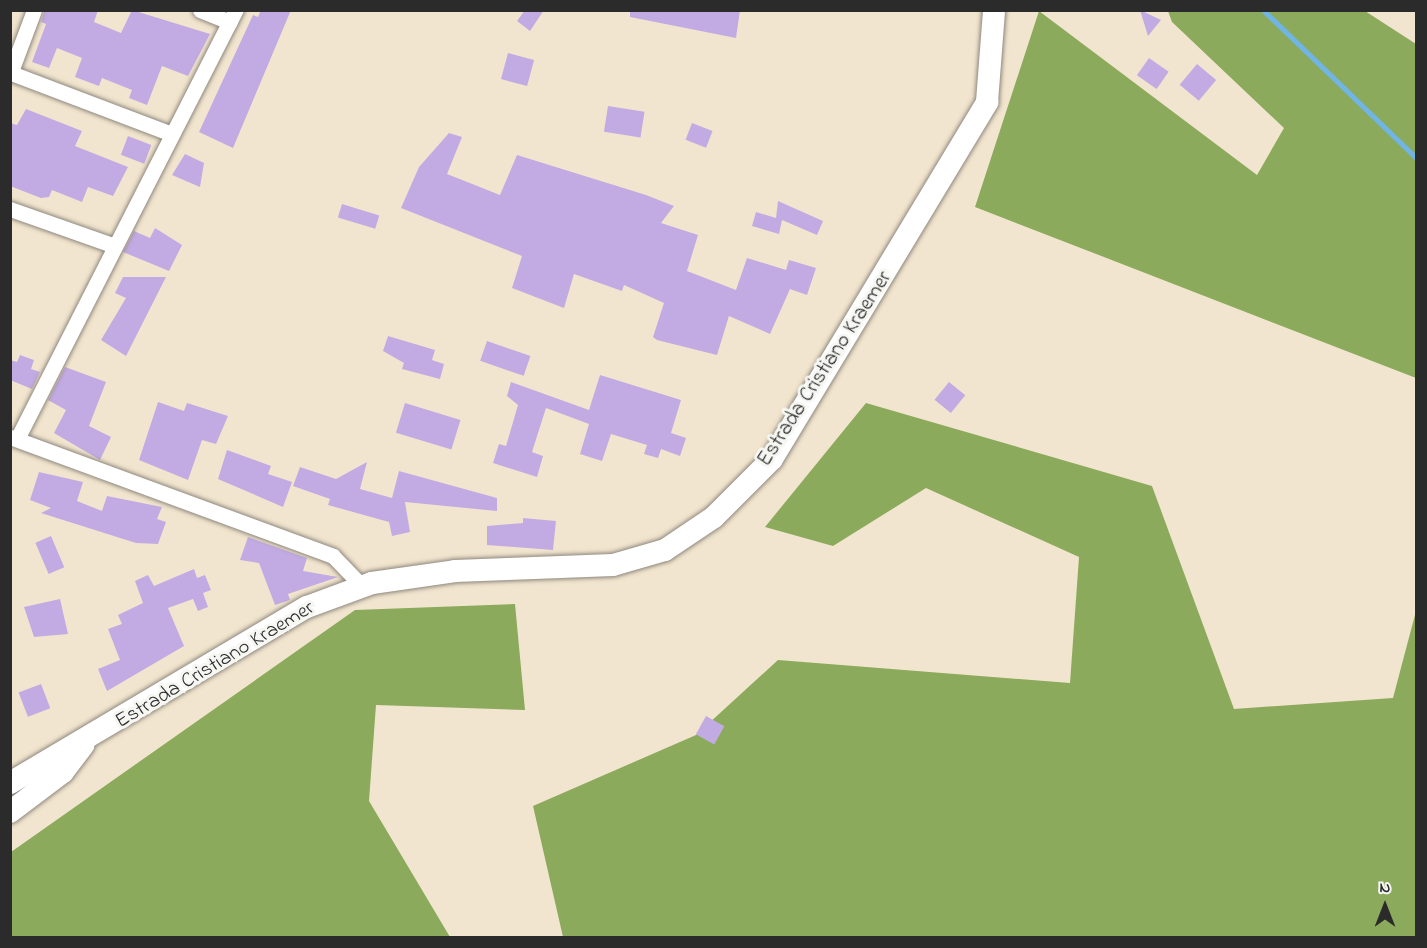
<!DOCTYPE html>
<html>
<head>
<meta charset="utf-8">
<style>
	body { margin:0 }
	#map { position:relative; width:1427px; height:948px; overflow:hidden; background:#f2e5cf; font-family:"Indie Flower",sans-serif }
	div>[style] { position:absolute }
	.forest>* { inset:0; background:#8baa5c }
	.stream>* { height:5px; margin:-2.5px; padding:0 2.5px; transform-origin:2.5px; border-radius:2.5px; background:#71b5e7 }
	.building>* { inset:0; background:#c2abe3; transform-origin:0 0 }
	.roads { filter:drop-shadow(0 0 2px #8e887d) drop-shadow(0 0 2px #8e887d) }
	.minor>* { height:15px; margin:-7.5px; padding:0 7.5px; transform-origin:7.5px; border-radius:7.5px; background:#fff }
	.secondary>* { height:22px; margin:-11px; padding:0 11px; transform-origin:11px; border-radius:11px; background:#fff }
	span { translate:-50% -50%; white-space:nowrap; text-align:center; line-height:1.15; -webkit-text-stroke:6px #f6f6f2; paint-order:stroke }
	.street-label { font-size:21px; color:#2b2b2b }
	.frame { position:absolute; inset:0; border:12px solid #2b2b2b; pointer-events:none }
	.north { position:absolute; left:1355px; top:876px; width:60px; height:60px; -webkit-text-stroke:4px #f6f6f2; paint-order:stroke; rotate:0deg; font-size:16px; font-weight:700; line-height:24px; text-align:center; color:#2b2b2b }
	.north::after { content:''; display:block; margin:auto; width:21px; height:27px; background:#2b2b2b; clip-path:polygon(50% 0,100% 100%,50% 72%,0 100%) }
</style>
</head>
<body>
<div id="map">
	<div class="forest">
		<i style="clip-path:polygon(1039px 11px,1257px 175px,1284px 128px,1172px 22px,1168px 11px,1365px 11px,1416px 44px,1416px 378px,975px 207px)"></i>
		<i style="clip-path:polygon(866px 403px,1152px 486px,1234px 709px,1393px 698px,1416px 611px,1416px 937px,563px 937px,533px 806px,696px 735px,778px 660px,1070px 683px,1079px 557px,926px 488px,833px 546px,765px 527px)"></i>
		<i style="clip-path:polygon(515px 604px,525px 710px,376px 705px,369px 801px,450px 937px,11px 937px,11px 852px,355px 610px)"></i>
	</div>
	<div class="stream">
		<i style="left:1263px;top:10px;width:213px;rotate:44deg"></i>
	</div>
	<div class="building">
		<i style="clip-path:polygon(45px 10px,98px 10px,94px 22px,121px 33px,132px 10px,210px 34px,188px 76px,162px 66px,147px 105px,129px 98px,132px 90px,102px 78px,99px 86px,75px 77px,82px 58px,57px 48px,49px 68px,32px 62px,46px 24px,41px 22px)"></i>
		<i style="clip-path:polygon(261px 10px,291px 10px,233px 148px,199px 132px,253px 15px,258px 17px)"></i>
		<i style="clip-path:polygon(525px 10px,544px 10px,530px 31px,517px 21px)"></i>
		<i style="clip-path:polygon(630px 10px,740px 10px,736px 38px,630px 17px)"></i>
		<i style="clip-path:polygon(1140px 10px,1161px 20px,1148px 36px)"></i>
		<i style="left:508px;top:53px;width:27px;height:27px;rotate:15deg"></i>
		<i style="left:1149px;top:58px;width:24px;height:21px;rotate:35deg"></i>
		<i style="left:1197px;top:64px;width:25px;height:27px;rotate:40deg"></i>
		<i style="left:608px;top:106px;width:37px;height:26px;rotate:9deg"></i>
		<i style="clip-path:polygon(26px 109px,82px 131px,75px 146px,128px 167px,113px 196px,88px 187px,82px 202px,52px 190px,49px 197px,41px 198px,10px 186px,10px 123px,17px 125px)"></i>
		<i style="left:692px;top:123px;width:22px;height:18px;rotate:21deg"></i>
		<i style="clip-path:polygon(449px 133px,462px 137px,447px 174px,500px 195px,517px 155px,646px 195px,674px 206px,661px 223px,698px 235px,687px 271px,736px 290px,747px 258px,786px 270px,789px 260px,816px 268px,807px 295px,790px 289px,770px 334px,729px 316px,717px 355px,657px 340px,653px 337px,664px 303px,624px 285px,622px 291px,574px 274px,564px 308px,512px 288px,522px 256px,401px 208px,419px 167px)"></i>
		<i style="left:128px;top:136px;width:25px;height:20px;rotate:21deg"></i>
		<i style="clip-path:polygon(185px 154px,204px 163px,200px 187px,172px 175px)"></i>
		<i style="clip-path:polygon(778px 201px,823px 221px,817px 235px,782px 220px,779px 234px,752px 226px,756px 212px,776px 218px)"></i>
		<i style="left:342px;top:204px;width:39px;height:14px;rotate:17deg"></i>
		<i style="clip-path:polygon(155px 228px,182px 245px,169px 271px,123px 252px,134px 231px,150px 238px)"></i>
		<i style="clip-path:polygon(123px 277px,166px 277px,126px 356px,101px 340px,126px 298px,115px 293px)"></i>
		<i style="clip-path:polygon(388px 336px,435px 350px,432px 360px,444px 364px,440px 379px,402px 369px,404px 363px,383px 351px)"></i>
		<i style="left:487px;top:341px;width:46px;height:21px;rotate:19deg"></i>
		<i style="clip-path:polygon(20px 355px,34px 360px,31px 369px,40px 372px,32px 389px,10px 380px,10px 360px,17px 362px)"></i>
		<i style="clip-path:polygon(65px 367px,106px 382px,89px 426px,111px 437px,100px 460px,54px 433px,66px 410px,48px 400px)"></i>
		<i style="clip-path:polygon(600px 375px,681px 400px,671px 433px,686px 438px,680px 456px,661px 449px,658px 458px,644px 454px,647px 445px,611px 434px,602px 461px,580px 454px,589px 424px,546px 408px,532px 452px,543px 456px,537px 477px,493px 463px,499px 444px,506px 446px,518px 405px,507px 396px,511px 382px,589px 410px)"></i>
		<i style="left:949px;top:382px;width:21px;height:23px;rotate:39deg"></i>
		<i style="clip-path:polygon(158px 402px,184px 411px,187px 403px,228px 416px,216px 444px,202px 440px,188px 480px,139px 460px)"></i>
		<i style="left:405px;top:403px;width:58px;height:31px;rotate:17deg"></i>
		<i style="clip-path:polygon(227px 450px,271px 466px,268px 474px,292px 482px,283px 507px,218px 479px)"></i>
		<i style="clip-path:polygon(367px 462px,360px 489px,392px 498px,399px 471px,497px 498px,497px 511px,405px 502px,410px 532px,392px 536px,389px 522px,328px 505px,330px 499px,293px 486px,300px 467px,336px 479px)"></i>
		<i style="clip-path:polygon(39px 472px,83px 482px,77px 501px,102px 511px,107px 496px,162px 507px,157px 519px,166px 522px,158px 544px,136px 543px,41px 513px,51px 508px,30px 500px)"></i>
		<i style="clip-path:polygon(523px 518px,556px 521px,553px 550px,487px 545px,487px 526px,523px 523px)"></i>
		<i style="left:51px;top:536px;width:34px;height:17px;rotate:67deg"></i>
		<i style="clip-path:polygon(248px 537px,307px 558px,303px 571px,338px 577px,288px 594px,290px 600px,275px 605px,259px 563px,240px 560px)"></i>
		<i style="clip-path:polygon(194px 569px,197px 578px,205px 575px,211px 590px,203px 593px,208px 607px,198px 611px,193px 599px,168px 608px,184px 646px,107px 691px,98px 669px,120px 660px,108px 629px,122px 624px,118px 615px,143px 603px,135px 581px,148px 575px,154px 586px)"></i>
		<i style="clip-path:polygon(60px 599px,68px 634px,34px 637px,24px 607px)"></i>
		<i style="left:41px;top:684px;width:26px;height:24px;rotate:69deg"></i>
		<i style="left:706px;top:716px;width:21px;height:21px;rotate:29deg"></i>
	</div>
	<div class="roads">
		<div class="minor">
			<i style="left:200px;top:10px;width:32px;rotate:22deg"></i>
			<i style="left:11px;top:73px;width:172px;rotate:20.8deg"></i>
			<i style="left:10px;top:74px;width:68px;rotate:-69.4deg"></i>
			<i style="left:10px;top:209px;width:111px;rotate:19.4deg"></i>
			<i style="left:10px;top:437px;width:344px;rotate:20.2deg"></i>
			<i style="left:333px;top:556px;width:42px;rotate:46deg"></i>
			<i style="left:17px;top:439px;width:482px;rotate:-63deg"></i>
		</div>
		<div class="secondary">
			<i style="left:10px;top:783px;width:345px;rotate:-30.7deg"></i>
			<i style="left:307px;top:607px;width:69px;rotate:-20.3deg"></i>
			<i style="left:372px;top:583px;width:84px;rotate:-8.2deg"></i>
			<i style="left:455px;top:571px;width:158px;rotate:-2.2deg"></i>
			<i style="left:613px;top:565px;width:54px;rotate:-16.1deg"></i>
			<i style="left:665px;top:550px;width:59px;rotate:-34deg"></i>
			<i style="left:714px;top:517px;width:82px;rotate:-45deg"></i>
			<i style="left:772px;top:459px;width:417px;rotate:-58.9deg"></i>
			<i style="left:987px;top:102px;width:92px;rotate:-85.6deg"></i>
			<i style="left:10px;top:812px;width:66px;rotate:-37deg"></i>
			<i style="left:63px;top:772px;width:34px;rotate:-53deg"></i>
		</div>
	</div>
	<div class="street-label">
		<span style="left:825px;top:369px;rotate:-57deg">Estrada Cristiano Kraemer</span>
		<span style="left:215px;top:665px;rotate:-31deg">Estrada Cristiano Kraemer</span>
	</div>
	<div class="frame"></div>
	<div class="north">N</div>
</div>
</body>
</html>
